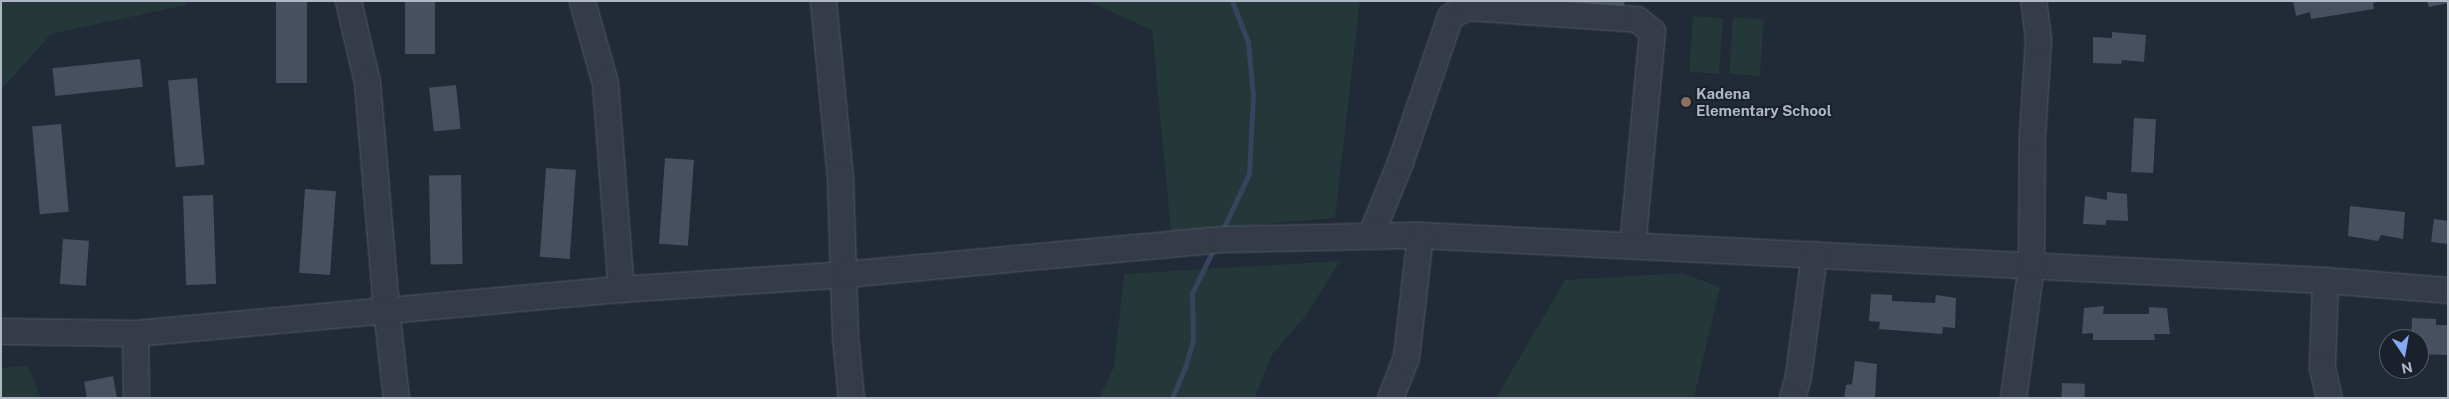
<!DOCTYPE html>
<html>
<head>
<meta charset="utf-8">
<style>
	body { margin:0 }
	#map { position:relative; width:2449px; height:399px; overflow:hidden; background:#212a37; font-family:"Public Sans",sans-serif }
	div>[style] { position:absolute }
	.green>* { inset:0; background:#243739; transform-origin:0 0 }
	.stream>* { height:5px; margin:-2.5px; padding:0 2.5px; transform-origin:2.5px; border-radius:2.5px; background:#35455e }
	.building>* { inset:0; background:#475061; transform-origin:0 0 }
	.roads { filter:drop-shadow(0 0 1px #525965) drop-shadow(0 0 1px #525965) }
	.minor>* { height:25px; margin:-12.5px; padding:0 12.5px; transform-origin:12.5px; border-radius:12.5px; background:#353c48 }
	.dots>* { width:14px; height:14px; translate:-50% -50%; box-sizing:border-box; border:2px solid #1a212c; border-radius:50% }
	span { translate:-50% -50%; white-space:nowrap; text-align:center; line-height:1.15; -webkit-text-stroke:4px #1a212c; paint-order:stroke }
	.poi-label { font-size:15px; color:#afb6c4; font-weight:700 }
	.left { translate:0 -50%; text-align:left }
	.frame { position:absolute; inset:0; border:2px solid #afb6c4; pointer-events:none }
	.north { position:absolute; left:2379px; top:329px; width:50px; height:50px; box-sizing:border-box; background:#1a212c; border:1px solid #565d69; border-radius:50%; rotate:168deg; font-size:14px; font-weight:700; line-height:20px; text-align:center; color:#afb6c4 }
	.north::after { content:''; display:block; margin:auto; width:18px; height:22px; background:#85aaf4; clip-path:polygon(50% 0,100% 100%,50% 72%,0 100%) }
</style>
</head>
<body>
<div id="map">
	<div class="green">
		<i style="clip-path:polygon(1px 1px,186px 1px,186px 5px,51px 34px,1px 90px)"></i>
		<i style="clip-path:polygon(1088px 1px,1360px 1px,1335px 218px,1171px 232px,1152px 30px)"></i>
		<i style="left:1693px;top:16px;width:30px;height:56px;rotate:4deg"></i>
		<i style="left:1733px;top:17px;width:31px;height:57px;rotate:4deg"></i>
		<i style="clip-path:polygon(1340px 261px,1307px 314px,1271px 356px,1255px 398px,1099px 398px,1114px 367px,1124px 274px)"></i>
		<i style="clip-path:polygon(1681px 273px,1720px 287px,1694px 398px,1496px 398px,1565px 280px)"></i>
		<i style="clip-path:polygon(28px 366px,41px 398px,1px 398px,1px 368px)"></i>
	</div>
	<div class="stream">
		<i style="left:1222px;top:231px;width:63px;rotate:-64.7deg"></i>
		<i style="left:1249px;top:174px;width:78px;rotate:-87.1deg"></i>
		<i style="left:1253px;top:96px;width:54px;rotate:-95.3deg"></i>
		<i style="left:1248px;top:42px;width:44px;rotate:-111.3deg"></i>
		<i style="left:1172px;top:398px;width:33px;rotate:-67deg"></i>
		<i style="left:1185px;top:368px;width:29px;rotate:-74deg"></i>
		<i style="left:1193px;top:340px;width:47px;rotate:-91.2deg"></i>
		<i style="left:1192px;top:293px;width:50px;rotate:-63.9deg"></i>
	</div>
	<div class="building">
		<i style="left:276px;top:1px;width:31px;height:82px"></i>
		<i style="left:405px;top:1px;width:30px;height:53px"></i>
		<i style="clip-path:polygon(1521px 1px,1625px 1px,1623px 10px)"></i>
		<i style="clip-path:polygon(2293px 1px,2376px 1px,2376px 2px,2373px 3px,2374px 9px,2311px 19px,2310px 12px,2296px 16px)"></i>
		<i style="clip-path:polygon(2427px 1px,2448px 1px,2448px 3px,2429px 7px)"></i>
		<i style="clip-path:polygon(2112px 32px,2146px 35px,2144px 62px,2122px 60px,2121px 64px,2093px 63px,2093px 37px,2112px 38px)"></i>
		<i style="left:140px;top:59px;width:28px;height:88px;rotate:84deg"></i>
		<i style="left:197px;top:78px;width:87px;height:29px;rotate:85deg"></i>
		<i style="left:456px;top:85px;width:44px;height:27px;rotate:84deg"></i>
		<i style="left:2134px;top:118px;width:22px;height:54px;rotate:3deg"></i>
		<i style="left:61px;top:124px;width:88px;height:29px;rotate:85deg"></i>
		<i style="left:665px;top:158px;width:29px;height:86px;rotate:4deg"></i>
		<i style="left:546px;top:168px;width:30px;height:89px;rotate:4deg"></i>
		<i style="left:461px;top:175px;width:89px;height:32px;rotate:89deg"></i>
		<i style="left:305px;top:189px;width:31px;height:84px;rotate:4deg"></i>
		<i style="clip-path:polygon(2107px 192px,2127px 194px,2128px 221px,2107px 220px,2105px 225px,2083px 224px,2085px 196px,2107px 200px)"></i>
		<i style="left:213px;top:195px;width:89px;height:30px;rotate:88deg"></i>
		<i style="clip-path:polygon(2350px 206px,2405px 212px,2403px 239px,2381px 235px,2378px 241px,2348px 236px)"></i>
		<i style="clip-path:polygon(2434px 219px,2448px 221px,2448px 244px,2431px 242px)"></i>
		<i style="left:63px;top:239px;width:26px;height:45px;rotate:4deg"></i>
		<i style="clip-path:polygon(1871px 294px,1892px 295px,1892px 301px,1935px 303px,1936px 295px,1956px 298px,1955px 328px,1943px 327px,1942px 334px,1879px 329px,1880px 322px,1869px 321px)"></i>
		<i style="clip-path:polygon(2104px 306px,2103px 314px,2149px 314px,2149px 307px,2167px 308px,2170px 334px,2154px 334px,2155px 340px,2093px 340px,2093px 333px,2082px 334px,2084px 308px)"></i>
		<i style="clip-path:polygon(2412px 318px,2436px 319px,2436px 325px,2448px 325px,2448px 355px,2420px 354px,2419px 339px,2411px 339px)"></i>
		<i style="clip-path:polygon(1855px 361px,1877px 364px,1875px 398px,1844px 398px,1846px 385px,1852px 384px)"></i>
		<i style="clip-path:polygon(113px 376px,117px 398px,87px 398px,84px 382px)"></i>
		<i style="left:2062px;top:383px;width:23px;height:15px;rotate:2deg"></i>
	</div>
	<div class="roads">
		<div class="minor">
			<i style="left:348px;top:1px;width:83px;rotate:76.8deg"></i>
			<i style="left:367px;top:82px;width:228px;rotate:85.2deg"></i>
			<i style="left:386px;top:309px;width:90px;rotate:83.6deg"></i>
			<i style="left:582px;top:1px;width:85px;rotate:74.3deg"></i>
			<i style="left:605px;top:83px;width:207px;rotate:85.6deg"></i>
			<i style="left:823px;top:1px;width:177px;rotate:84.5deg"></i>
			<i style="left:840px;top:177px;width:160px;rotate:88.2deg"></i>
			<i style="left:845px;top:337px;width:61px;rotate:84.4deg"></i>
			<i style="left:1370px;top:236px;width:80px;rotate:-67.9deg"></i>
			<i style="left:1400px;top:162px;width:154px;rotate:-71.1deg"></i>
			<i style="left:1450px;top:16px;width:19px;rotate:-28deg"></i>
			<i style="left:1467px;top:7px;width:170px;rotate:4deg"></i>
			<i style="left:1637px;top:19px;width:19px;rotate:39deg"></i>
			<i style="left:1652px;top:31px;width:215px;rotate:95.3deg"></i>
			<i style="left:2325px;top:280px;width:88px;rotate:92deg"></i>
			<i style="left:2322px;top:368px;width:31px;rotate:77deg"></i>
			<i style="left:1px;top:331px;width:134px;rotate:0.9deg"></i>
			<i style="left:135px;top:333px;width:488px;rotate:-5.2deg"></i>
			<i style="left:621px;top:289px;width:225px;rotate:-3.8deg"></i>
			<i style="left:845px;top:274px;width:379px;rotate:-5.3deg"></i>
			<i style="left:1222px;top:239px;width:198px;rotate:-1.2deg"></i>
			<i style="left:1420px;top:235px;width:906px;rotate:2.85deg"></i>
			<i style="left:2325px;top:280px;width:123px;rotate:4.6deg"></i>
			<i style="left:135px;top:333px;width:65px;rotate:89.1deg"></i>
			<i style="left:1390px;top:398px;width:44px;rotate:-68.7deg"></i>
			<i style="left:1406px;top:357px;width:123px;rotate:-83.5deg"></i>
			<i style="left:1792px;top:398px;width:23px;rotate:-75deg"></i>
			<i style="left:1798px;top:376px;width:123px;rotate:-82.5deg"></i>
			<i style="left:2013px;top:398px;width:134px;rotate:-82.3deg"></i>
			<i style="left:2031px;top:265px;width:130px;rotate:-89.6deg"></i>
			<i style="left:2032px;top:135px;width:96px;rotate:-86.4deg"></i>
			<i style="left:2038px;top:39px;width:38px;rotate:-97deg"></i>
		</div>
	</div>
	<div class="dots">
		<i style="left:1686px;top:102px;background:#8d6e63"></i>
	</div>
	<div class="poi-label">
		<span class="left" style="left:1696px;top:102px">Kadena<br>Elementary School</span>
	</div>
	<div class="frame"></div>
	<div class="north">N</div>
</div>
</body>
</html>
